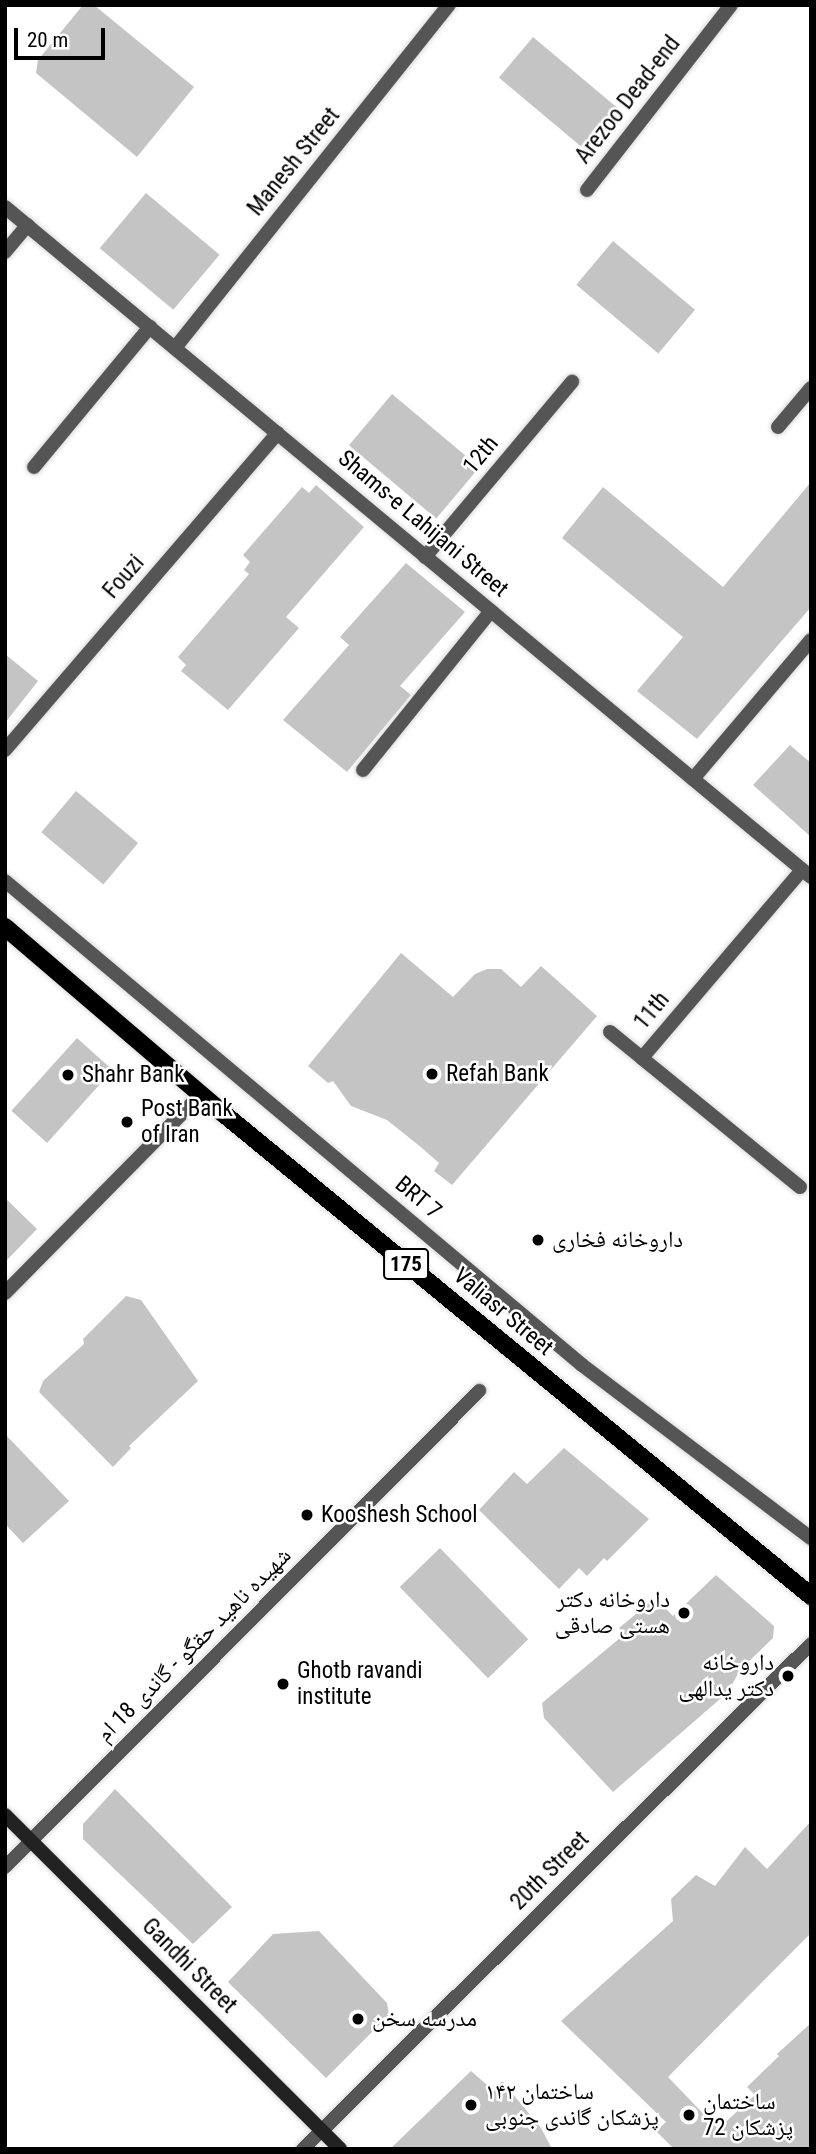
<!DOCTYPE html>
<html>
<head>
<meta charset="utf-8">
<style>
	body { margin:0 }
	#map { position:relative; width:816px; height:2154px; overflow:hidden; background:#fff; font-family:"Roboto Condensed","Noto Naskh Arabic",sans-serif }
	div>[style] { position:absolute }
	.building>* { inset:0; background:#c4c4c4; transform-origin:0 0 }
	.roads { filter:drop-shadow(0 0 2px #dbdbdb) drop-shadow(0 0 2px #dbdbdb) }
	.lane>* { height:14px; margin:-7px; padding:0 7px; transform-origin:7px; border-radius:7px; background:#555 }
	.street>* { height:14px; margin:-7px; padding:0 7px; transform-origin:7px; border-radius:7px; background:#555 }
	.secondary>* { height:14px; margin:-7px; padding:0 7px; transform-origin:7px; border-radius:7px; background:#222 }
	.primary>* { height:18px; margin:-9px; padding:0 9px; transform-origin:9px; border-radius:9px; background:#000 }
	.dots>* { width:19px; height:19px; translate:-50% -50%; box-sizing:border-box; border:4px solid #fff; border-radius:50% }
	span { translate:-50% -50%; white-space:nowrap; text-align:center; line-height:1.15; -webkit-text-stroke:5px #fff; paint-order:stroke }
	.shield-label span { padding:2px 5px; background:#fff; border:2px solid; border-radius:5px; -webkit-text-stroke-width:0 }
	.shield-label { font-size:21px; color:#000; font-weight:700 }
	.street-label { font-size:23px; color:#000 }
	.poi-label { font-size:23px; color:#000 }
	.left { translate:0 -50%; text-align:left }
	.right { translate:-100% -50%; text-align:right }
	.frame { position:absolute; inset:0; border:7px solid #000; pointer-events:none }
	.scale { position:absolute; left:14px; top:28px; width:91px; height:32px; box-sizing:border-box; border:4px solid #000; border-top:0; padding-left:9px; font-size:21px; line-height:24px; white-space:nowrap; color:#000; -webkit-text-stroke:5px #fff; paint-order:stroke }
</style>
</head>
<body>
<div id="map">
	<div class="building">
		<i style="clip-path:polygon(83px 5px,94px 5px,194px 87px,137px 157px,36px 73px,38px 60px)"></i>
		<i style="left:533px;top:37px;width:115px;height:53px;rotate:40deg"></i>
		<i style="left:146px;top:193px;width:96px;height:72px;rotate:40deg"></i>
		<i style="left:613px;top:241px;width:107px;height:57px;rotate:40deg"></i>
		<i style="left:392px;top:394px;width:114px;height:67px;rotate:40deg"></i>
		<i style="clip-path:polygon(811px 482px,811px 607px,697px 739px,637px 691px,683px 637px,562px 538px,603px 487px,723px 587px)"></i>
		<i style="clip-path:polygon(316px 485px,364px 527px,286px 617px,299px 628px,228px 710px,181px 671px,186px 665px,178px 657px,249px 574px,244px 570px,250px 562px,243px 555px,302px 487px,309px 493px)"></i>
		<i style="clip-path:polygon(406px 563px,465px 612px,400px 686px,411px 695px,347px 772px,283px 720px,349px 645px,340px 637px)"></i>
		<i style="clip-path:polygon(5px 654px,38px 681px,5px 723px)"></i>
		<i style="clip-path:polygon(790px 745px,811px 763px,811px 837px,753px 785px)"></i>
		<i style="left:76px;top:791px;width:81px;height:54px;rotate:40deg"></i>
		<i style="clip-path:polygon(401px 953px,453px 997px,475px 974px,487px 969px,501px 969px,521px 987px,541px 966px,597px 1016px,452px 1185px,434px 1171px,439px 1163px,422px 1148px,387px 1120px,351px 1106px,333px 1081px,328px 1083px,308px 1066px)"></i>
		<i style="left:77px;top:1038px;width:48px;height:98px;rotate:42deg"></i>
		<i style="clip-path:polygon(5px 1198px,37px 1229px,5px 1262px)"></i>
		<i style="clip-path:polygon(126px 1296px,141px 1300px,198px 1381px,129px 1446px,131px 1448px,113px 1467px,39px 1392px,43px 1381px,84px 1344px,83px 1339px)"></i>
		<i style="clip-path:polygon(5px 1434px,69px 1501px,23px 1543px,5px 1524px)"></i>
		<i style="clip-path:polygon(564px 1448px,649px 1519px,607px 1561px,604px 1558px,587px 1576px,579px 1568px,559px 1589px,479px 1510px,514px 1472px,527px 1484px)"></i>
		<i style="left:440px;top:1548px;width:127px;height:56px;rotate:46deg"></i>
		<i style="clip-path:polygon(716px 1575px,774px 1626px,773px 1638px,740px 1670px,728px 1692px,613px 1792px,544px 1718px,542px 1703px,620px 1638px,619px 1628px,655px 1598px,673px 1616px)"></i>
		<i style="clip-path:polygon(115px 1789px,232px 1907px,193px 1944px,83px 1839px,83px 1824px)"></i>
		<i style="clip-path:polygon(811px 1821px,811px 1933px,668px 2077px,718px 2129px,755px 2095px,747px 2087px,779px 2056px,777px 2054px,811px 2023px,811px 2149px,674px 2149px,656px 2131px,666px 2122px,561px 2021px,673px 1921px,671px 1899px,696px 1875px,715px 1886px,745px 1847px,767px 1869px)"></i>
		<i style="clip-path:polygon(319px 1931px,387px 2003px,389px 2015px,326px 2078px,228px 1982px,273px 1934px)"></i>
		<i style="clip-path:polygon(471px 2071px,494px 2091px,502px 2081px,541px 2128px,552px 2149px,390px 2149px)"></i>
	</div>
	<div class="roads">
		<div class="lane">
			<i style="left:5px;top:252px;width:35px;rotate:-50deg"></i>
			<i style="left:34px;top:467px;width:182px;rotate:-50.4deg"></i>
			<i style="left:425px;top:557px;width:229px;rotate:-50deg"></i>
			<i style="left:363px;top:770px;width:204px;rotate:-51.2deg"></i>
			<i style="left:693px;top:779px;width:182px;rotate:-49.7deg"></i>
			<i style="left:5px;top:881px;width:753px;rotate:39.99deg"></i>
			<i style="left:582px;top:1365px;width:287px;rotate:37.1deg"></i>
			<i style="left:610px;top:1032px;width:41px;rotate:39.1deg"></i>
		</div>
		<div class="street">
			<i style="left:587px;top:190px;width:234px;rotate:-52.1deg"></i>
			<i style="left:5px;top:207px;width:1048px;rotate:39.74deg"></i>
			<i style="left:175px;top:348px;width:439px;rotate:-51.4deg"></i>
			<i style="left:778px;top:427px;width:51px;rotate:-49.8deg"></i>
			<i style="left:5px;top:750px;width:418px;rotate:-49.3deg"></i>
			<i style="left:800px;top:1187px;width:204px;rotate:-140.8deg"></i>
			<i style="left:642px;top:1058px;width:247px;rotate:-49.6deg"></i>
			<i style="left:5px;top:1293px;width:279px;rotate:-45.4deg"></i>
			<i style="left:5px;top:1867px;width:672px;rotate:-45.12deg"></i>
			<i style="left:303px;top:2149px;width:716px;rotate:-44.83deg"></i>
		</div>
		<div class="secondary">
			<i style="left:5px;top:1815px;width:473px;rotate:44.9deg"></i>
		</div>
		<div class="primary">
			<i style="left:5px;top:927px;width:288px;rotate:40.5deg"></i>
			<i style="left:224px;top:1114px;width:760px;rotate:39.39deg"></i>
		</div>
	</div>
	<div class="dots">
		<i style="left:432px;top:1074px;background:#000"></i>
		<i style="left:68px;top:1075px;background:#000"></i>
		<i style="left:127px;top:1122px;background:#000"></i>
		<i style="left:538px;top:1240px;background:#000"></i>
		<i style="left:307px;top:1515px;background:#000"></i>
		<i style="left:684px;top:1613px;background:#000"></i>
		<i style="left:788px;top:1676px;background:#000"></i>
		<i style="left:283px;top:1684px;background:#000"></i>
		<i style="left:358px;top:2019px;background:#000"></i>
		<i style="left:471px;top:2105px;background:#000"></i>
		<i style="left:689px;top:2115px;background:#000"></i>
	</div>
	<div class="shield-label">
		<span style="left:406px;top:1264px">175</span>
	</div>
	<div class="street-label">
		<span style="left:628px;top:100px;rotate:-52deg">Arezoo Dead-end</span>
		<span style="left:294px;top:162px;rotate:-51deg">Manesh Street</span>
		<span style="left:481px;top:455px;rotate:-50deg">12th</span>
		<span style="left:423px;top:524px;rotate:40deg">Shams-e Lahijani Street</span>
		<span style="left:124px;top:577px;rotate:-49deg">Fouzi</span>
		<span style="left:652px;top:1011px;rotate:-50deg">11th</span>
		<span style="left:418px;top:1198px;rotate:40deg">BRT 7</span>
		<span style="left:503px;top:1312px;rotate:40deg">Valiasr Street</span>
		<span style="left:194px;top:1645px;rotate:-45deg">شهیده ناهید حقگو - گاندی 18 ام</span>
		<span style="left:550px;top:1871px;rotate:-45deg">20th Street</span>
		<span style="left:189px;top:1966px;rotate:45deg">Gandhi Street</span>
	</div>
	<div class="poi-label">
		<span class="left" style="left:446px;top:1074px">Refah Bank</span>
		<span class="left" style="left:82px;top:1075px">Shahr Bank</span>
		<span class="left" style="left:141px;top:1122px">Post Bank<br>of Iran</span>
		<span class="left" style="left:552px;top:1240px">داروخانه فخاری</span>
		<span class="left" style="left:321px;top:1515px">Kooshesh School</span>
		<span class="right" style="left:670px;top:1613px">داروخانه دکتر<br>هستی صادقی</span>
		<span class="right" style="left:774px;top:1676px">داروخانه<br>دکتر یدالهی</span>
		<span class="left" style="left:297px;top:1684px">Ghotb ravandi<br>institute</span>
		<span class="left" style="left:372px;top:2019px">مدرسه سخن</span>
		<span class="left" style="left:485px;top:2105px">ساختمان ۱۴۲<br>پزشکان گاندی جنوبی</span>
		<span class="left" style="left:703px;top:2115px">ساختمان<br>پزشکان 72</span>
	</div>
	<div class="frame"></div>
	<div class="scale">20 m</div>
</div>
</body>
</html>
